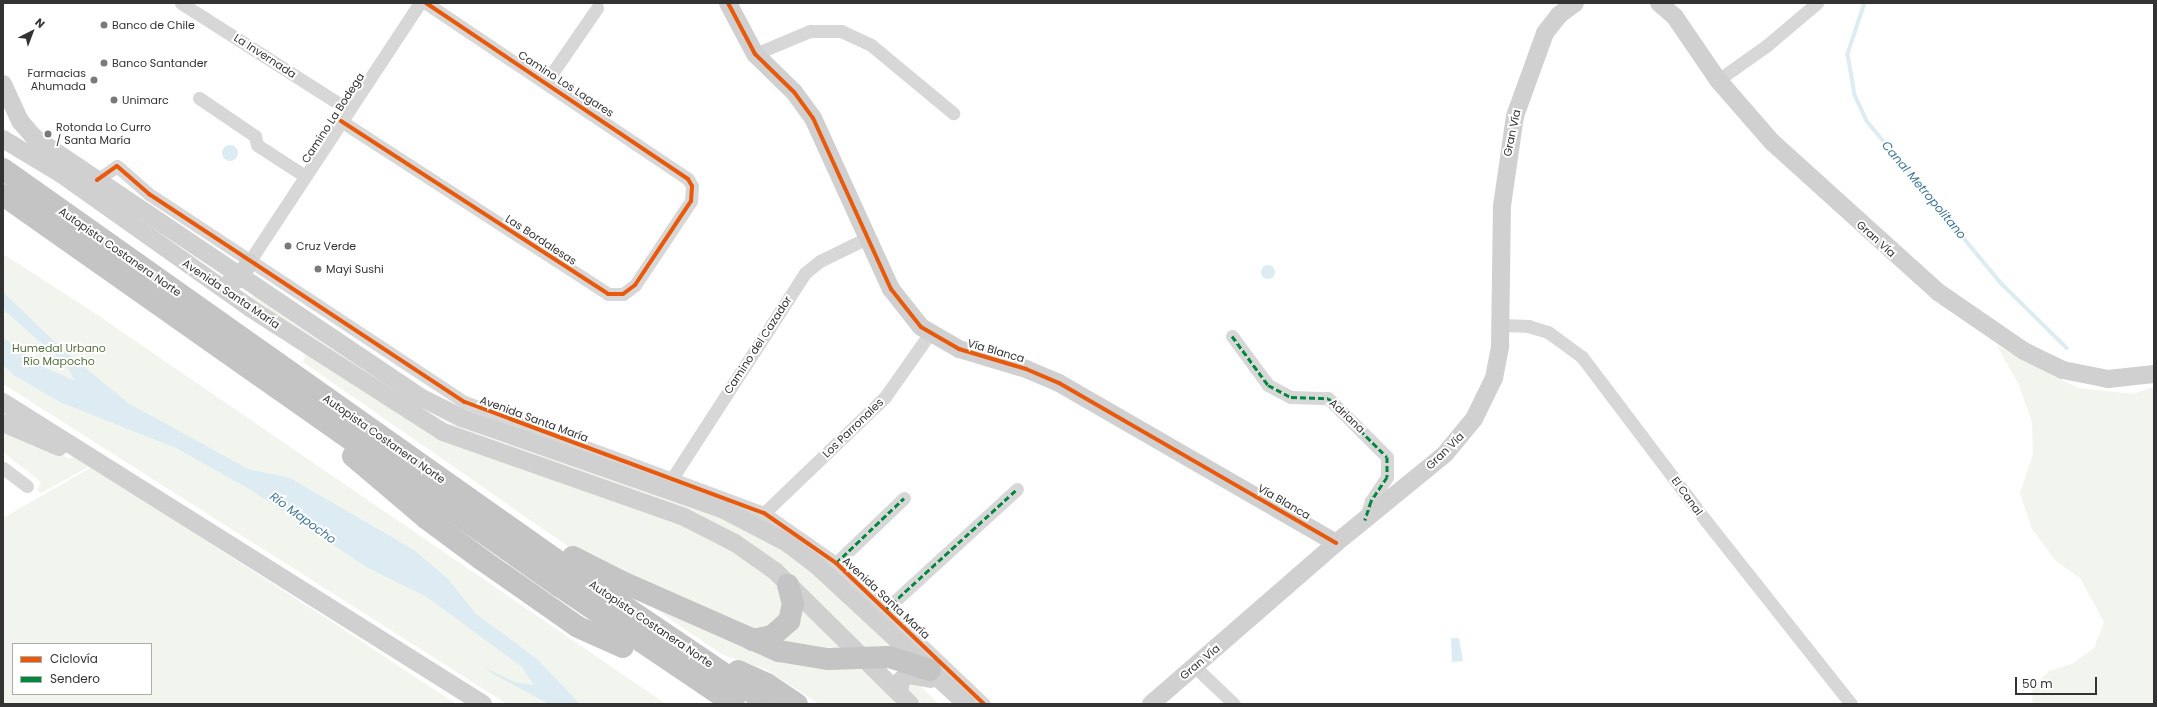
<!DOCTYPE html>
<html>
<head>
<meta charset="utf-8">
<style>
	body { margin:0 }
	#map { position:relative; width:2157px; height:707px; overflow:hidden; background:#fff; font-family:Poppins,sans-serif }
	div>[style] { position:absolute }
	.green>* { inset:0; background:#f1f5ed }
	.water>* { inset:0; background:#ddebf3 }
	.round { border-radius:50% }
	.stream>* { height:3.5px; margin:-1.75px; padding:0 1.75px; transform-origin:1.75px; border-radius:1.75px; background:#ddebf3 }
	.street>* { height:13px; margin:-6.5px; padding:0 6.5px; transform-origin:6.5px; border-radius:6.5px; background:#d7d7d7 }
	.secondary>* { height:18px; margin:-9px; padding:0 9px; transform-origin:9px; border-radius:9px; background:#d0d0d0 }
	.highway>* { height:22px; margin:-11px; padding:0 11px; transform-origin:11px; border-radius:11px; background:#c4c4c4 }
	.quiet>* { height:3px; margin-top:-1.5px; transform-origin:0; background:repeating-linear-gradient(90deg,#00873e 0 6px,transparent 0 9px) }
	.cycleway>* { height:4px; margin:-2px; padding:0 2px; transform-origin:2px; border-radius:2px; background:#e8590c }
	.dots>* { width:11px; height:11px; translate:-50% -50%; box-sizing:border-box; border:2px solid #fff; border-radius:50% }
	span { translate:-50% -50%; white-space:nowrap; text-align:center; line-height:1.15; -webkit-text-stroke:4px #fff; paint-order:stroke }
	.poi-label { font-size:11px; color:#333 }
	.left { translate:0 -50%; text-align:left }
	.right { translate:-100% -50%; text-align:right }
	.street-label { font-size:11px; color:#333 }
	.park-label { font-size:11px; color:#56703f }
	.water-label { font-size:12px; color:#3f7597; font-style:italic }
	.frame { position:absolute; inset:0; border:4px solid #333; pointer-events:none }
	.legend { position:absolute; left:12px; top:643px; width:140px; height:52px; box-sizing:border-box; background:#fff; border:1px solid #adadad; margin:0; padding:5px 7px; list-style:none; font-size:12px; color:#333 }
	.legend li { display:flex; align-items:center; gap:8px; height:20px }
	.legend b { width:20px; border:1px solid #adadad }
	.north { position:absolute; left:12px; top:12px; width:40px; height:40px; -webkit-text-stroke:3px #fff; paint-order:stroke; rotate:42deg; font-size:11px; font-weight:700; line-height:16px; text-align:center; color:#333 }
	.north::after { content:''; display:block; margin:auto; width:14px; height:18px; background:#333; clip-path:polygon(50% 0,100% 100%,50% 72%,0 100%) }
	.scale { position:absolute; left:2015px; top:677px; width:82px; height:18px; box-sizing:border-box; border:2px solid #333; border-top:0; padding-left:5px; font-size:12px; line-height:14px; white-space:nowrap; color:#333; -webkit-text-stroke:3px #fff; paint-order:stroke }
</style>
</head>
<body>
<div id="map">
	<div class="green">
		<i style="clip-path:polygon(3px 254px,90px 310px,666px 704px,507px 704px,3px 384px)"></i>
		<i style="clip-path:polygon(253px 294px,420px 404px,690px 502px,787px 549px,897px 649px,864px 648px,750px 544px,724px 527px,456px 428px,250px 299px)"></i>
		<i style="clip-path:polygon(1997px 346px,2078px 388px,2133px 394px,2154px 387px,2154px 704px,2033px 704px,2031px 689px,2049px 671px,2072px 664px,2094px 648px,2104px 622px,2080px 578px,2056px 561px,2032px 529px,2020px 493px,2033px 454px,2032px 422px,2018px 383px)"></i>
		<i style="clip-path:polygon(306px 353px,403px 416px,701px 531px,780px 584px,786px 610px,762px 632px,576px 552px,303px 362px)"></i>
		<i style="clip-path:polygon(3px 426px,70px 459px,72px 456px,90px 466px,41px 493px,37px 490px,41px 482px,3px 452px)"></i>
		<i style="clip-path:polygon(evenodd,92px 467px,349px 633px,456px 704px,3px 704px,3px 518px,92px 467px,13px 644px,151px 644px,151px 694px,13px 694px,13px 644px)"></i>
		<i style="clip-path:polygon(636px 596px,760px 650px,862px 665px,904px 704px,819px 704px,765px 669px,723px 655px)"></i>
		<i style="clip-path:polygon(799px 606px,843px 649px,781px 641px)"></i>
		<i style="clip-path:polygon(915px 681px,939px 704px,922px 704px,905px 688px)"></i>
	</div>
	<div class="water">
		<i class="round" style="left:222px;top:145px;width:16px;height:16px"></i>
		<i class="round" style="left:1261px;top:265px;width:14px;height:14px"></i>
		<i style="clip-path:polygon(3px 292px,59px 346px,128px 403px,248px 469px,290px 478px,414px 550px,448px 579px,476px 614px,537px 659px,580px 704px,549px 704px,495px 675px,485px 668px,515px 682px,534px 685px,522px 667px,427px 597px,368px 568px,251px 490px,176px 448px,60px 402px,15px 376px,3px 365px,3px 337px,37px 364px,75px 381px,66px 365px,3px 309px)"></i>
		<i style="clip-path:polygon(1451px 638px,1459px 638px,1463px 661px,1452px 662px)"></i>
	</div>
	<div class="stream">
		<i style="left:1865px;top:3px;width:54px;rotate:108.4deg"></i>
		<i style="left:1848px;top:54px;width:42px;rotate:80.3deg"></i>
		<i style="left:1855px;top:95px;width:29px;rotate:65deg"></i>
		<i style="left:1867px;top:121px;width:212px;rotate:50.4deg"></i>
		<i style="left:2002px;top:284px;width:91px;rotate:44.6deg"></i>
	</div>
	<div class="street">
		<i style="left:181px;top:3px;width:199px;rotate:32.5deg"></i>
		<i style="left:755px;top:54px;width:60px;rotate:-22.7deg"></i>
		<i style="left:810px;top:31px;width:31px"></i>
		<i style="left:841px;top:31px;width:33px;rotate:25deg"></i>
		<i style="left:871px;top:45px;width:107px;rotate:39.7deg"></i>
		<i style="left:1718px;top:80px;width:59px;rotate:-35.3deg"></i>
		<i style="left:1766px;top:46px;width:67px;rotate:-40.1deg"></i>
		<i style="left:546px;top:82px;width:90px;rotate:-55.4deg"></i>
		<i style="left:199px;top:98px;width:68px;rotate:34.2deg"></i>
		<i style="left:255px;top:136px;width:9px;rotate:77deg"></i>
		<i style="left:257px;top:145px;width:57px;rotate:32.9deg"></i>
		<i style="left:341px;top:121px;width:318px;rotate:32.9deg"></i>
		<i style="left:608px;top:294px;width:15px"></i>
		<i style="left:623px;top:294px;width:15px;rotate:-37deg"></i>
		<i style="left:635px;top:285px;width:101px;rotate:-56.3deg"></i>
		<i style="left:691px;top:201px;width:15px;rotate:-86deg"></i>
		<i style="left:692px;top:186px;width:8px;rotate:-120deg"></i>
		<i style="left:688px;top:179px;width:316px;rotate:-146.1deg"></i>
		<i style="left:97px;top:180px;width:24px;rotate:-35deg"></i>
		<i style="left:117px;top:166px;width:43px;rotate:41.2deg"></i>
		<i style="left:149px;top:194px;width:378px;rotate:33.4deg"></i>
		<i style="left:465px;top:402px;width:319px;rotate:20.4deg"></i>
		<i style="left:764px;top:513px;width:88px;rotate:34.8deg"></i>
		<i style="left:836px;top:563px;width:204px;rotate:43.6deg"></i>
		<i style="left:249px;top:262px;width:310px;rotate:-56.6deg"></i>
		<i style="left:1501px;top:325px;width:27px;rotate:2deg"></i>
		<i style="left:1528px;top:326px;width:21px;rotate:17deg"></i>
		<i style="left:1548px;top:332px;width:42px;rotate:36.3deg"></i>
		<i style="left:1582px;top:357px;width:206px;rotate:52.9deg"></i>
		<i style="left:1706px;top:521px;width:233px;rotate:51.6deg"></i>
		<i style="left:1232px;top:336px;width:61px;rotate:53.7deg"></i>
		<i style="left:1268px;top:385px;width:26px;rotate:28deg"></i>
		<i style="left:1291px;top:397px;width:37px;rotate:2deg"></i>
		<i style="left:1328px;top:398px;width:83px;rotate:45deg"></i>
		<i style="left:1387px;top:457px;width:20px;rotate:90deg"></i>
		<i style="left:1387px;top:477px;width:29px;rotate:124deg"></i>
		<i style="left:1371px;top:501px;width:20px;rotate:108deg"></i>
		<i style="left:3px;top:468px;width:30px;rotate:37deg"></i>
		<i style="left:673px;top:477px;width:243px;rotate:-57.1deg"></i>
		<i style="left:805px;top:273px;width:19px;rotate:-39deg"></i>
		<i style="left:820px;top:261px;width:52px;rotate:-26.1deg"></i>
		<i style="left:764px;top:513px;width:168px;rotate:-43.8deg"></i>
		<i style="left:885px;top:397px;width:78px;rotate:-54.9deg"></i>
		<i style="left:836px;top:563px;width:94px;rotate:-43.7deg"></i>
		<i style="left:885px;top:610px;width:179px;rotate:-42.5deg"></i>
		<i style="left:1194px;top:666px;width:55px;rotate:43.5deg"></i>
	</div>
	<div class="secondary">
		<i style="left:728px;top:3px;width:58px;rotate:62.1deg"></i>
		<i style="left:755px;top:54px;width:54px;rotate:44.3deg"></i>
		<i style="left:794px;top:92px;width:32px;rotate:54deg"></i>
		<i style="left:813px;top:118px;width:188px;rotate:65.5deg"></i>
		<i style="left:891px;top:289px;width:48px;rotate:51.7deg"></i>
		<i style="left:921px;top:327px;width:44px;rotate:30.1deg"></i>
		<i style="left:959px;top:349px;width:70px;rotate:16.6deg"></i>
		<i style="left:1026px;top:369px;width:36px;rotate:23deg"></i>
		<i style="left:1059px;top:383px;width:320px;rotate:30deg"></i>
		<i style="left:1659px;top:3px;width:21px;rotate:41deg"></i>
		<i style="left:1675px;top:17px;width:76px;rotate:55.7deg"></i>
		<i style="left:1718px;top:80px;width:82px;rotate:48.9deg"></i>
		<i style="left:1772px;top:142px;width:224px;rotate:42.1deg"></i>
		<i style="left:1938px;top:292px;width:104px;rotate:34.5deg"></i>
		<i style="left:2024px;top:351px;width:43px;rotate:26deg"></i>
		<i style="left:2063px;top:370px;width:46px;rotate:11.3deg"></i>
		<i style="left:2108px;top:379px;width:46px;rotate:-6.2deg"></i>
		<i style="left:3px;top:84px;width:41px;rotate:65.3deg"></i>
		<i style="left:20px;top:121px;width:23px;rotate:49deg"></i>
		<i style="left:35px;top:138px;width:466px;rotate:33.9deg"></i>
		<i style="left:422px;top:398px;width:45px;rotate:26.6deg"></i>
		<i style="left:462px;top:418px;width:275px;rotate:19.3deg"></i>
		<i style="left:722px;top:509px;width:73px;rotate:27.6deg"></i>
		<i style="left:787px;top:543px;width:35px;rotate:37deg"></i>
		<i style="left:815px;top:564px;width:206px;rotate:42.8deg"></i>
		<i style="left:3px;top:139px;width:68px;rotate:31.1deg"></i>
		<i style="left:61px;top:174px;width:232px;rotate:35.3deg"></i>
		<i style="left:250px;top:308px;width:229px;rotate:32.7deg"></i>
		<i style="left:443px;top:432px;width:253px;rotate:19.4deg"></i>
		<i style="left:682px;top:516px;width:59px;rotate:27deg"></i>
		<i style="left:735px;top:543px;width:49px;rotate:35deg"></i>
		<i style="left:775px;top:571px;width:190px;rotate:44.6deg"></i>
		<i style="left:229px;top:283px;width:12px;rotate:-20deg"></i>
		<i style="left:240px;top:279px;width:19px;rotate:-62deg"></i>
		<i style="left:3px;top:402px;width:567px;rotate:32.18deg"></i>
		<i style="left:3px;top:423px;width:61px;rotate:23.2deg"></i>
		<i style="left:899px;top:693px;width:13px;rotate:-81deg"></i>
		<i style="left:901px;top:680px;width:9px;rotate:-36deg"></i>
		<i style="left:908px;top:675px;width:23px;rotate:10deg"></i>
		<i style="left:1151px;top:704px;width:245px;rotate:-41deg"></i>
		<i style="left:1336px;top:543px;width:141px;rotate:-39.2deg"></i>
		<i style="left:1445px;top:454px;width:45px;rotate:-50.4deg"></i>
		<i style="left:1474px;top:419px;width:46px;rotate:-64deg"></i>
		<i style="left:1494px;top:378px;width:33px;rotate:-79deg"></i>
		<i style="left:1500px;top:346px;width:140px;rotate:-89.2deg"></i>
		<i style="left:1502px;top:206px;width:91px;rotate:-81.8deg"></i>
		<i style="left:1515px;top:116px;width:88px;rotate:-70.1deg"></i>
		<i style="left:1545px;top:33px;width:23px;rotate:-52deg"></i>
		<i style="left:1559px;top:15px;width:20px;rotate:-37deg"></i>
	</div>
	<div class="highway">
		<i style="left:3px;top:169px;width:677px;rotate:35.26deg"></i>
		<i style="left:556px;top:560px;width:257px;rotate:34.1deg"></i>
		<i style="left:3px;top:195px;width:680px;rotate:35.12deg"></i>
		<i style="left:559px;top:586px;width:211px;rotate:34deg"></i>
		<i style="left:353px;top:456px;width:97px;rotate:40.4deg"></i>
		<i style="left:427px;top:519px;width:67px;rotate:36.5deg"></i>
		<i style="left:481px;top:559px;width:118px;rotate:35deg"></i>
		<i style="left:578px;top:627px;width:49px;rotate:24deg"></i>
		<i style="left:573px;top:557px;width:53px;rotate:27.1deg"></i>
		<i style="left:620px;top:581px;width:174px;rotate:23.8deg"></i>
		<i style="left:779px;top:651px;width:50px;rotate:9.3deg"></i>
		<i style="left:828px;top:659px;width:61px;rotate:-1.9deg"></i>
		<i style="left:889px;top:657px;width:43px;rotate:17.6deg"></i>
		<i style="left:752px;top:640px;width:20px;rotate:-11deg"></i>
		<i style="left:772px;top:636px;width:23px;rotate:-41deg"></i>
		<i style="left:789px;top:621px;width:17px;rotate:-77deg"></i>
		<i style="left:793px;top:604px;width:20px;rotate:-105deg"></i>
		<i style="left:738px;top:671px;width:32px;rotate:24deg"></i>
		<i style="left:767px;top:684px;width:36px;rotate:34deg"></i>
	</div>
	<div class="quiet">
		<i style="left:1232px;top:336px;width:61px;rotate:53.7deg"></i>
		<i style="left:1268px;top:385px;width:26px;rotate:28deg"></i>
		<i style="left:1291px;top:397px;width:37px;rotate:2deg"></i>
		<i style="left:1328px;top:398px;width:83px;rotate:45deg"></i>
		<i style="left:1387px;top:457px;width:20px;rotate:90deg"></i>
		<i style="left:1387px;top:477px;width:29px;rotate:124deg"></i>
		<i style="left:1371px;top:501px;width:20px;rotate:108deg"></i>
		<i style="left:836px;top:563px;width:94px;rotate:-43.7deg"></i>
		<i style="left:885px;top:610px;width:179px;rotate:-42.5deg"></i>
	</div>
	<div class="cycleway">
		<i style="left:728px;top:3px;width:58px;rotate:62.1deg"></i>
		<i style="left:755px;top:54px;width:54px;rotate:44.3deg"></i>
		<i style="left:794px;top:92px;width:32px;rotate:54deg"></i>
		<i style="left:813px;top:118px;width:188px;rotate:65.5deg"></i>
		<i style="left:891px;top:289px;width:48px;rotate:51.7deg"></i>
		<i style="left:921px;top:327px;width:44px;rotate:30.1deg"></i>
		<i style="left:959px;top:349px;width:70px;rotate:16.6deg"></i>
		<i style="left:1026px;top:369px;width:36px;rotate:23deg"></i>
		<i style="left:1059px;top:383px;width:320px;rotate:30deg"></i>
		<i style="left:341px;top:121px;width:318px;rotate:32.9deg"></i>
		<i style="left:608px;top:294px;width:15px"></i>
		<i style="left:623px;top:294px;width:15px;rotate:-37deg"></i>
		<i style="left:635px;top:285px;width:101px;rotate:-56.3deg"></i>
		<i style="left:691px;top:201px;width:15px;rotate:-86deg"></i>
		<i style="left:692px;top:186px;width:8px;rotate:-120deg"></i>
		<i style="left:688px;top:179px;width:316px;rotate:-146.1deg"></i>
		<i style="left:97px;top:180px;width:24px;rotate:-35deg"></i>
		<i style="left:117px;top:166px;width:43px;rotate:41.2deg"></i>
		<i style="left:149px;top:194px;width:378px;rotate:33.4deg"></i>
		<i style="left:465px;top:402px;width:319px;rotate:20.4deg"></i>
		<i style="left:764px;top:513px;width:88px;rotate:34.8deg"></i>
		<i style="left:836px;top:563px;width:204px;rotate:43.6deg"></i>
	</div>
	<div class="dots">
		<i style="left:104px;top:25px;background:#7a7a7a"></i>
		<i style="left:104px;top:63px;background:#7a7a7a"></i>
		<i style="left:94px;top:80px;background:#7a7a7a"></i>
		<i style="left:114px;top:100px;background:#7a7a7a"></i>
		<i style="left:48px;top:134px;background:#7a7a7a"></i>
		<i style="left:288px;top:246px;background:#7a7a7a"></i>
		<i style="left:318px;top:269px;background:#7a7a7a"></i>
	</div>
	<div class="poi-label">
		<span class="left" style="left:112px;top:25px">Banco de Chile</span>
		<span class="left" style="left:112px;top:63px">Banco Santander</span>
		<span class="right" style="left:86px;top:80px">Farmacias<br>Ahumada</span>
		<span class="left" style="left:122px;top:100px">Unimarc</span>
		<span class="left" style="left:56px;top:134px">Rotonda Lo Curro<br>/ Santa María</span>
		<span class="left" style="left:296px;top:246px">Cruz Verde</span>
		<span class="left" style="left:326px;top:269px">Mayi Sushi</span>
	</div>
	<div class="street-label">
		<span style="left:265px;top:56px;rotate:33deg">La Invernada</span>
		<span style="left:566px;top:84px;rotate:33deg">Camino Los Lagares</span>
		<span style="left:333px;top:118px;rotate:-57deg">Camino La Bodega</span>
		<span style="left:1512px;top:133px;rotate:-78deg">Gran Vía</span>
		<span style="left:1876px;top:239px;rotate:42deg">Gran Vía</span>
		<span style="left:541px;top:240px;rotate:33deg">Las Bordalesas</span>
		<span style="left:120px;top:252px;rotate:35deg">Autopista Costanera Norte</span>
		<span style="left:231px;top:294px;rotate:34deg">Avenida Santa María</span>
		<span style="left:758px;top:345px;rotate:-57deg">Camino del Cazador</span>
		<span style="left:996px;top:351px;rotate:16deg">Vía Blanca</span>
		<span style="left:1347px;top:416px;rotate:43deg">Adriana</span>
		<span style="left:534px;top:419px;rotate:20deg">Avenida Santa María</span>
		<span style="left:853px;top:428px;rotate:-44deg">Los Parronales</span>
		<span style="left:384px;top:439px;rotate:35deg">Autopista Costanera Norte</span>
		<span style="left:1445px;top:451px;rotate:-44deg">Gran Vía</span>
		<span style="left:1687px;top:496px;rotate:54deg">El Canal</span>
		<span style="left:1284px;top:502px;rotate:30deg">Vía Blanca</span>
		<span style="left:886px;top:598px;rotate:43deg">Avenida Santa María</span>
		<span style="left:651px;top:624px;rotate:34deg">Autopista Costanera Norte</span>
		<span style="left:1200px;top:662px;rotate:-40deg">Gran Vía</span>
	</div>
	<div class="park-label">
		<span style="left:59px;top:355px">Humedal Urbano<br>Río Mapocho</span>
	</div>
	<div class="water-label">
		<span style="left:1924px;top:190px;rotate:50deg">Canal Metropolitano</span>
		<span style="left:303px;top:518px;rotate:36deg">Río Mapocho</span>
	</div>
	<div class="frame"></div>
	<ul class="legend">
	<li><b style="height:5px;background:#e8590c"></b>Ciclovía</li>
	<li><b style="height:5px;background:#00873e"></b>Sendero</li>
	</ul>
	<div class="north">N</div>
	<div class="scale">50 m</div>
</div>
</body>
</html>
